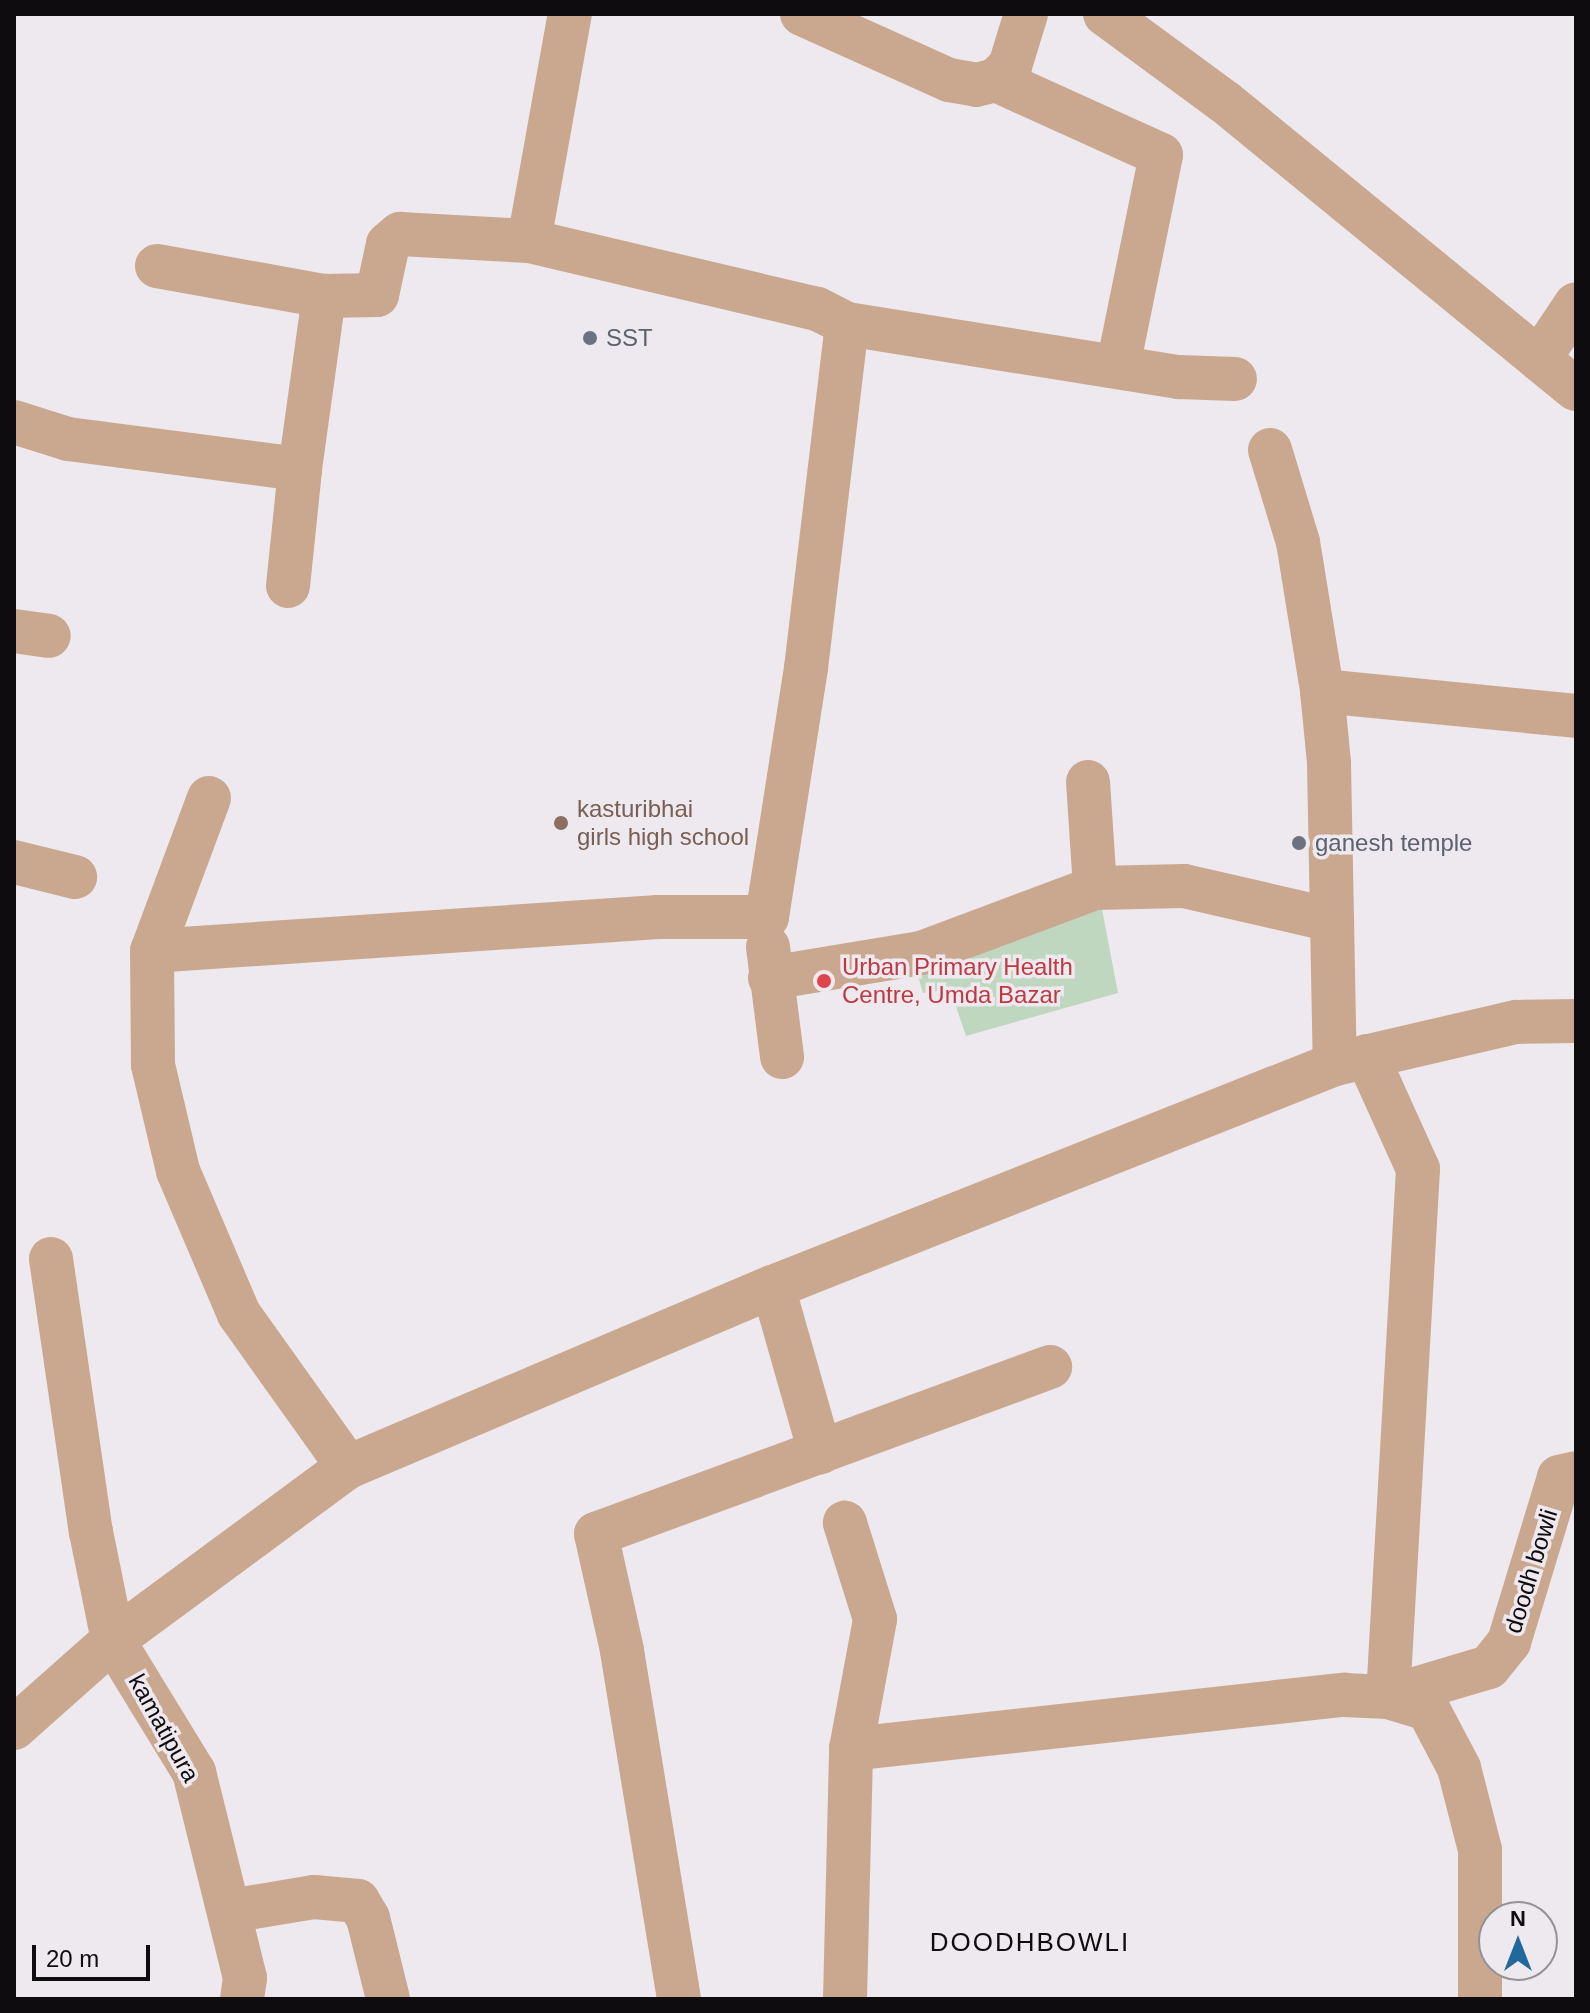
<!DOCTYPE html>
<html>
<head>
<meta charset="utf-8">
<style>
	body { margin:0 }
	#map { position:relative; width:1590px; height:2013px; overflow:hidden; background:#eee9ee; font-family:Arial,sans-serif }
	div>[style] { position:absolute }
	.green>* { inset:0; background:#bfd7be }
	.minor>* { height:44px; margin:-22px; padding:0 22px; transform-origin:22px; border-radius:22px; background:#caa890 }
	.dots>* { width:22px; height:22px; translate:-50% -50%; box-sizing:border-box; border:4px solid #eee9ee; border-radius:50% }
	span { translate:-50% -50%; white-space:nowrap; text-align:center; line-height:1.15; -webkit-text-stroke:7px #eee9ee; paint-order:stroke }
	.worship-label { font-size:24px; color:#5b616d }
	.left { translate:0 -50%; text-align:left }
	.education-label { font-size:24px; color:#785e54 }
	.health-label { font-size:24px; color:#be3a42 }
	.street-label { font-size:24px; color:#0e0c0e }
	.neighbourhood-label { font-size:26px; color:#0e0c0e; letter-spacing:2px }
	.frame { position:absolute; inset:0; border:16px solid #0e0c0e; pointer-events:none }
	.north { position:absolute; left:1478px; top:1901px; width:80px; height:80px; box-sizing:border-box; background:#eee9ee; border:2px solid #949194; border-radius:50%; rotate:0deg; font-size:22px; font-weight:700; line-height:32px; text-align:center; color:#0e0c0e }
	.north::after { content:''; display:block; margin:auto; width:28px; height:36px; background:#21699d; clip-path:polygon(50% 0,100% 100%,50% 72%,0 100%) }
	.scale { position:absolute; left:32px; top:1945px; width:118px; height:36px; box-sizing:border-box; border:4px solid #0e0c0e; border-top:0; padding-left:10px; font-size:24px; line-height:28px; white-space:nowrap; color:#0e0c0e; -webkit-text-stroke:6px #eee9ee; paint-order:stroke }
</style>
</head>
<body>
<div id="map">
	<div class="green">
		<i style="clip-path:polygon(1102px 909px,1118px 993px,966px 1036px,950px 989px,923px 993px,914px 963px)"></i>
	</div>
	<div class="minor">
		<i style="left:802px;top:14px;width:161px;rotate:24.2deg"></i>
		<i style="left:949px;top:80px;width:27px;rotate:10deg"></i>
		<i style="left:976px;top:85px;width:21px;rotate:-14deg"></i>
		<i style="left:996px;top:80px;width:20px;rotate:-45deg"></i>
		<i style="left:1010px;top:66px;width:54px;rotate:-72.9deg"></i>
		<i style="left:1105px;top:14px;width:149px;rotate:36.3deg"></i>
		<i style="left:1225px;top:102px;width:453px;rotate:39.3deg"></i>
		<i style="left:996px;top:80px;width:181px;rotate:24.4deg"></i>
		<i style="left:1161px;top:155px;width:216px;rotate:101.5deg"></i>
		<i style="left:157px;top:266px;width:170px;rotate:10.2deg"></i>
		<i style="left:847px;top:324px;width:336px;rotate:9.1deg"></i>
		<i style="left:1179px;top:377px;width:56px;rotate:2deg"></i>
		<i style="left:1539px;top:359px;width:66px;rotate:-56.1deg"></i>
		<i style="left:14px;top:422px;width:57px;rotate:17.5deg"></i>
		<i style="left:68px;top:439px;width:234px;rotate:7.4deg"></i>
		<i style="left:300px;top:469px;width:175px;rotate:-82.1deg"></i>
		<i style="left:324px;top:296px;width:53px;rotate:-1.1deg"></i>
		<i style="left:377px;top:295px;width:52px;rotate:-77.8deg"></i>
		<i style="left:388px;top:244px;width:16px;rotate:-40deg"></i>
		<i style="left:400px;top:234px;width:129px;rotate:3.1deg"></i>
		<i style="left:1270px;top:450px;width:96px;rotate:73.1deg"></i>
		<i style="left:1298px;top:542px;width:151px;rotate:80.8deg"></i>
		<i style="left:1322px;top:691px;width:72px;rotate:84.4deg"></i>
		<i style="left:1329px;top:763px;width:301px;rotate:88.9deg"></i>
		<i style="left:288px;top:586px;width:118px;rotate:-84.1deg"></i>
		<i style="left:14px;top:631px;width:35px;rotate:8deg"></i>
		<i style="left:1322px;top:691px;width:255px;rotate:5.6deg"></i>
		<i style="left:1088px;top:782px;width:106px;rotate:86.2deg"></i>
		<i style="left:209px;top:798px;width:163px;rotate:110.4deg"></i>
		<i style="left:152px;top:951px;width:114px;rotate:89.5deg"></i>
		<i style="left:153px;top:1065px;width:109px;rotate:76.7deg"></i>
		<i style="left:178px;top:1171px;width:155px;rotate:66.9deg"></i>
		<i style="left:239px;top:1314px;width:188px;rotate:54.5deg"></i>
		<i style="left:14px;top:862px;width:63px;rotate:13.8deg"></i>
		<i style="left:768px;top:947px;width:111px;rotate:82.7deg"></i>
		<i style="left:152px;top:951px;width:507px;rotate:-3.84deg"></i>
		<i style="left:658px;top:917px;width:109px"></i>
		<i style="left:767px;top:917px;width:252px;rotate:-81.1deg"></i>
		<i style="left:806px;top:668px;width:346px;rotate:-83.2deg"></i>
		<i style="left:847px;top:324px;width:34px;rotate:-153deg"></i>
		<i style="left:817px;top:309px;width:296px;rotate:-166.7deg"></i>
		<i style="left:529px;top:241px;width:231px;rotate:-79.8deg"></i>
		<i style="left:770px;top:978px;width:153px;rotate:-9.4deg"></i>
		<i style="left:921px;top:953px;width:186px;rotate:-20.5deg"></i>
		<i style="left:1095px;top:888px;width:89px;rotate:-1.3deg"></i>
		<i style="left:1184px;top:886px;width:152px;rotate:12.9deg"></i>
		<i style="left:1367px;top:1056px;width:124px;rotate:65.7deg"></i>
		<i style="left:1418px;top:1169px;width:529px;rotate:93.25deg"></i>
		<i style="left:1388px;top:1697px;width:105px;rotate:-16.5deg"></i>
		<i style="left:1489px;top:1667px;width:32px;rotate:-51deg"></i>
		<i style="left:1509px;top:1642px;width:172px;rotate:-73.1deg"></i>
		<i style="left:1559px;top:1477px;width:17px;rotate:-13deg"></i>
		<i style="left:51px;top:1259px;width:276px;rotate:81.7deg"></i>
		<i style="left:91px;top:1532px;width:110px;rotate:78.5deg"></i>
		<i style="left:113px;top:1640px;width:155px;rotate:58.5deg"></i>
		<i style="left:194px;top:1772px;width:212px;rotate:76.1deg"></i>
		<i style="left:245px;top:1978px;width:21px;rotate:98deg"></i>
		<i style="left:773px;top:1287px;width:172px;rotate:74.1deg"></i>
		<i style="left:14px;top:1728px;width:132px;rotate:-41.6deg"></i>
		<i style="left:113px;top:1640px;width:292px;rotate:-36.4deg"></i>
		<i style="left:348px;top:1467px;width:462px;rotate:-23deg"></i>
		<i style="left:773px;top:1287px;width:605px;rotate:-21.64deg"></i>
		<i style="left:1335px;top:1064px;width:186px;rotate:-13.1deg"></i>
		<i style="left:1516px;top:1022px;width:60px;rotate:-1deg"></i>
		<i style="left:851px;top:1749px;width:496px;rotate:-6.3deg"></i>
		<i style="left:1344px;top:1695px;width:44px;rotate:2.6deg"></i>
		<i style="left:1388px;top:1697px;width:42px;rotate:16.7deg"></i>
		<i style="left:1428px;top:1709px;width:67px;rotate:62.3deg"></i>
		<i style="left:1459px;top:1768px;width:85px;rotate:75.6deg"></i>
		<i style="left:1480px;top:1850px;width:148px;rotate:90deg"></i>
		<i style="left:230px;top:1911px;width:85px;rotate:-9.5deg"></i>
		<i style="left:314px;top:1897px;width:44px;rotate:5.2deg"></i>
		<i style="left:358px;top:1901px;width:20px;rotate:60deg"></i>
		<i style="left:368px;top:1918px;width:83px;rotate:76.1deg"></i>
		<i style="left:679px;top:1999px;width:354px;rotate:-99.3deg"></i>
		<i style="left:622px;top:1650px;width:119px;rotate:-102.6deg"></i>
		<i style="left:596px;top:1534px;width:484px;rotate:-20.2deg"></i>
		<i style="left:845px;top:1999px;width:250px;rotate:-88.6deg"></i>
		<i style="left:851px;top:1749px;width:132px;rotate:-79.5deg"></i>
		<i style="left:875px;top:1619px;width:101px;rotate:-107.4deg"></i>
	</div>
	<div class="dots">
		<i style="left:590px;top:338px;background:#6b7280"></i>
		<i style="left:561px;top:823px;background:#8d6e63"></i>
		<i style="left:1299px;top:843px;background:#6b7280"></i>
		<i style="left:824px;top:981px;background:#e0444e"></i>
	</div>
	<div class="worship-label">
		<span class="left" style="left:606px;top:338px">SST</span>
		<span class="left" style="left:1315px;top:843px">ganesh temple</span>
	</div>
	<div class="education-label">
		<span class="left" style="left:577px;top:823px">kasturibhai<br>girls high school</span>
	</div>
	<div class="health-label">
		<span class="left" style="left:842px;top:981px">Urban Primary Health<br>Centre, Umda Bazar</span>
	</div>
	<div class="street-label">
		<span style="left:1531px;top:1571px;rotate:-73deg">doodh bowli</span>
		<span style="left:164px;top:1728px;rotate:61deg">kamatipura</span>
	</div>
	<div class="neighbourhood-label">
		<span style="left:1030px;top:1943px">DOODHBOWLI</span>
	</div>
	<div class="frame"></div>
	<div class="north">N</div>
	<div class="scale">20 m</div>
</div>
</body>
</html>
